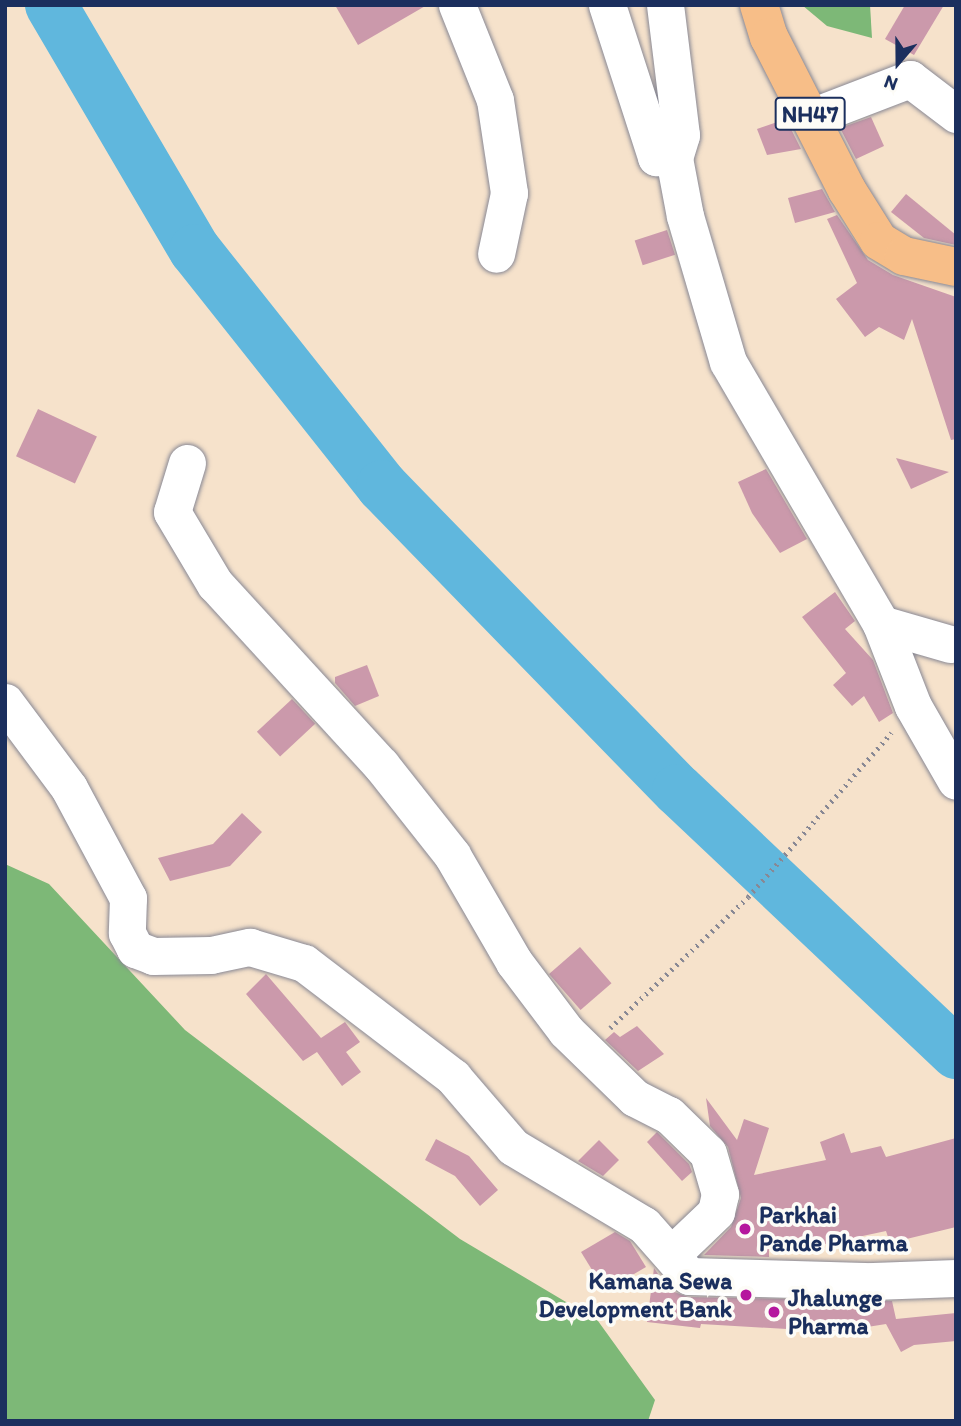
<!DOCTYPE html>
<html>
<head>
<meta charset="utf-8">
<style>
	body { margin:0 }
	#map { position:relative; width:961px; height:1426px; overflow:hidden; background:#f6e2cb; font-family:Itim,sans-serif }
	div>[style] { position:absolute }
	.forest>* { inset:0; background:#7db877 }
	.river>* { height:52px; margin:-26px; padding:0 26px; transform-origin:26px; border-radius:26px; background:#60b7dd }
	.building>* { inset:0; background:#cb99ab; transform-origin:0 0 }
	.path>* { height:4.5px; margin-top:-2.25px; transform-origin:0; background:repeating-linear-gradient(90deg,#888894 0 2px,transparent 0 7px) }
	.roads { filter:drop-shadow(0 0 2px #888894) drop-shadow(0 0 2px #888894) }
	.minor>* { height:37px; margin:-18.5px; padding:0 18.5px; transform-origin:18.5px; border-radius:18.5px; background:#fff }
	.highway>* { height:38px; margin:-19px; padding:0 19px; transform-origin:19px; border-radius:19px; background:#f7be88 }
	.dots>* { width:19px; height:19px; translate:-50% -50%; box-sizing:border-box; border:4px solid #fdfcf7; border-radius:50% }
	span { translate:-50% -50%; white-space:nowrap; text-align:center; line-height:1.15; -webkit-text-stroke:7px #fdfcf7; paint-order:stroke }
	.shield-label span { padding:2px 5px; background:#fdfcf7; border:2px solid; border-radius:5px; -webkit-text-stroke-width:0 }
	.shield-label { font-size:23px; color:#1b2f5e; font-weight:700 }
	.poi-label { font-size:24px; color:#1b2f5e; font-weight:700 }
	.left { translate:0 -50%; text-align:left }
	.right { translate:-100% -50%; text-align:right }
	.frame { position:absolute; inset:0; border:7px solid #1b2f5e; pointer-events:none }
	.north { position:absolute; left:863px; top:28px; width:70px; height:70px; -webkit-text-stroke:5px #fdfcf7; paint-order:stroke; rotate:200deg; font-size:19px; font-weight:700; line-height:28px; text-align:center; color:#1b2f5e }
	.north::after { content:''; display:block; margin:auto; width:24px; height:32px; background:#1b2f5e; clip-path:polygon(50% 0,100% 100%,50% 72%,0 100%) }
</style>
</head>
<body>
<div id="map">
	<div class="forest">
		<i style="clip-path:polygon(802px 5px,870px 5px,872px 38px,827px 26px)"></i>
		<i style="clip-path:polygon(5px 864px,49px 884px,185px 1030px,460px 1239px,598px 1321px,655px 1400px,648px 1421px,5px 1421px)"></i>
	</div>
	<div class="river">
		<i style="left:51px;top:5px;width:284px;rotate:59.6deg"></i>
		<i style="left:195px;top:250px;width:301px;rotate:51.6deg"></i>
		<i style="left:382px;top:486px;width:424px;rotate:45.8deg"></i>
		<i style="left:678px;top:790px;width:383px;rotate:43.4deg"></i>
	</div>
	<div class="building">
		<i style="clip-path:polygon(335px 5px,427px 5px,358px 45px)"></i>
		<i style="clip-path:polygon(905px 5px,944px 5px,914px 55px,885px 39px)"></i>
		<i style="clip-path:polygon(871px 117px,884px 146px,856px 159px,840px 128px)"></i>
		<i style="clip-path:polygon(786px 119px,801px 149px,767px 155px,757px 129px)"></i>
		<i style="clip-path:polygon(822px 189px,835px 212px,795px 223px,788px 198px)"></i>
		<i style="clip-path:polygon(906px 194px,956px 235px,956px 245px,924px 238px,891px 212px)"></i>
		<i style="clip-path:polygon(837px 215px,868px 260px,893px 275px,956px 297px,956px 439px,951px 440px,912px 319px,904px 340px,879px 327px,865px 337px,836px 299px,857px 283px,827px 219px)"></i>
		<i style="left:667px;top:230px;width:26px;height:34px;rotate:72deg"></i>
		<i style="left:38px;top:409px;width:65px;height:52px;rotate:25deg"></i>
		<i style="clip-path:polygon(896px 458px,949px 472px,911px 489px)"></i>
		<i style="clip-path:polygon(766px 469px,807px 539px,780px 553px,752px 513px,738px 482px)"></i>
		<i style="clip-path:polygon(835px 592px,855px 621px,845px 629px,873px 660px,893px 713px,879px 722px,864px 696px,852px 706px,833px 685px,846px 673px,802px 617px)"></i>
		<i style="clip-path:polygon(367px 665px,379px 696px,355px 706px,335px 683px,335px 677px)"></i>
		<i style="left:292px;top:699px;width:34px;height:48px;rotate:47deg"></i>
		<i style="clip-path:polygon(242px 813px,262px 832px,230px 866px,170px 881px,158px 858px,213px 844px)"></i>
		<i style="left:580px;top:947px;width:48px;height:41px;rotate:49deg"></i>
		<i style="clip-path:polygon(266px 974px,321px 1038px,345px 1022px,360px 1042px,346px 1052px,361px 1072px,342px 1086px,317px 1052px,303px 1061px,246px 994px)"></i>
		<i style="clip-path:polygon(637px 1026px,664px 1054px,638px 1071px,605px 1040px,614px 1032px,620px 1037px)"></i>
		<i style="clip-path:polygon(706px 1098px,737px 1140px,744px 1119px,769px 1128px,754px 1175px,826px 1160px,820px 1142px,844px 1133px,851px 1153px,881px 1146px,886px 1157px,956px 1138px,956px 1227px,890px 1243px,886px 1231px,825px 1244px,769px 1243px,769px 1257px,704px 1255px,731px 1227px,741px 1198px,728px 1147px,710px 1126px)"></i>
		<i style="clip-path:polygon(657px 1132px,689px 1164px,692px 1172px,682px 1181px,647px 1142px)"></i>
		<i style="clip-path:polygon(436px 1139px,469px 1156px,498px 1190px,480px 1206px,455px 1176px,425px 1160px)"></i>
		<i style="clip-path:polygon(599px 1140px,619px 1160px,603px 1176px,578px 1161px)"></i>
		<i style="clip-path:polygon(615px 1232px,630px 1241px,646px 1267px,605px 1291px,581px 1252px)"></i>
		<i style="clip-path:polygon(654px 1268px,669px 1290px,688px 1297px,892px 1301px,896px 1319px,956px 1313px,956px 1341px,914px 1345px,901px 1352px,886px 1324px,836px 1332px,701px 1324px,700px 1328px,647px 1322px)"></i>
	</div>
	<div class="path">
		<i style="left:610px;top:1028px;width:190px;rotate:-43.5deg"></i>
		<i style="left:748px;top:897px;width:218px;rotate:-48.9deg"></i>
	</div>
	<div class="roads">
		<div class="minor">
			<i style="left:457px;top:5px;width:102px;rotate:68.2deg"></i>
			<i style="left:495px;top:100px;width:94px;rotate:81.4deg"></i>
			<i style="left:509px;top:193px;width:62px;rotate:102deg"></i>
			<i style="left:607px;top:5px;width:160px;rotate:72.1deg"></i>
			<i style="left:656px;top:157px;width:18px;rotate:3deg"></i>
			<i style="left:674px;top:158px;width:24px;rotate:-73deg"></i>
			<i style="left:681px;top:135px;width:131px;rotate:-97deg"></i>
			<i style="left:811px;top:117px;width:106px;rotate:-21deg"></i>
			<i style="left:910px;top:79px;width:58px;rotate:37.3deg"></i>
			<i style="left:674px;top:158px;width:59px;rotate:79.3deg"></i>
			<i style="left:685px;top:216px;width:152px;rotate:73.6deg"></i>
			<i style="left:728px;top:362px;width:303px;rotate:59.7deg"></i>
			<i style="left:881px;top:624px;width:72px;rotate:16.2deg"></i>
			<i style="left:187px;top:463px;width:51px;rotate:107deg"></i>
			<i style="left:172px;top:512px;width:84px;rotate:59.2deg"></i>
			<i style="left:215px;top:584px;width:246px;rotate:47.5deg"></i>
			<i style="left:381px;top:765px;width:115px;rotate:51.7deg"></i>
			<i style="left:452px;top:855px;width:124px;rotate:59.9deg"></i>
			<i style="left:514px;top:962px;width:86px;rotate:53deg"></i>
			<i style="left:566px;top:1031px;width:96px;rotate:44.2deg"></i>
			<i style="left:635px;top:1098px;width:38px;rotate:27deg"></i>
			<i style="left:669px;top:1115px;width:54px;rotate:44.3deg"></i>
			<i style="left:708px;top:1153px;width:43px;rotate:73.7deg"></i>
			<i style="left:720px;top:1194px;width:18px;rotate:103deg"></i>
			<i style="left:716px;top:1212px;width:62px;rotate:136.3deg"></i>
			<i style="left:881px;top:624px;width:88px;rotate:68.7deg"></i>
			<i style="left:913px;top:706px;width:86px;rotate:60.2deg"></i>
			<i style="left:5px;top:702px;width:107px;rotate:53.3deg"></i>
			<i style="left:69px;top:788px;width:125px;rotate:61.8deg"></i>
			<i style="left:128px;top:898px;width:35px;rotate:92deg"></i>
			<i style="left:127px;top:933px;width:18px;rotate:63deg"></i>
			<i style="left:135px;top:949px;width:19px;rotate:21deg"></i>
			<i style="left:153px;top:956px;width:58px;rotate:-1deg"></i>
			<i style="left:211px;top:955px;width:40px;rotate:-12deg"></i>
			<i style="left:250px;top:947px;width:56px;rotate:16.5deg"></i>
			<i style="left:304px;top:963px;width:188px;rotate:37.4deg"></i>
			<i style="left:453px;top:1077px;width:92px;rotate:49.4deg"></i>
			<i style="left:513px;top:1147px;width:152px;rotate:30.8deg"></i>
			<i style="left:644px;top:1225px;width:68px;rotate:48.6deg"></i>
			<i style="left:689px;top:1276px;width:184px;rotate:1.6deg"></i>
			<i style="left:873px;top:1281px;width:83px;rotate:-2.1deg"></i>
		</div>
		<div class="highway">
			<i style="left:759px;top:5px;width:34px;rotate:73deg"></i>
			<i style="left:769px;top:37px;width:172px;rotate:63deg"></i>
			<i style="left:847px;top:190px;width:60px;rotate:57.9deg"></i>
			<i style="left:879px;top:241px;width:29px;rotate:31deg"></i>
			<i style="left:904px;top:256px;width:53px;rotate:11.9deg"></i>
		</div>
	</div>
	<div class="dots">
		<i style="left:745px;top:1229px;background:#b5179e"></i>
		<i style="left:746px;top:1295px;background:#b5179e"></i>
		<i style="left:774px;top:1312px;background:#b5179e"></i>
	</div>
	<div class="shield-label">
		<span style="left:810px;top:114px">NH47</span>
	</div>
	<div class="poi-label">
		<span class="left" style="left:759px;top:1229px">Parkhai<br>Pande Pharma</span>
		<span class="right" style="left:732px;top:1295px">Kamana Sewa<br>Development Bank</span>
		<span class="left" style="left:788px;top:1312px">Jhalunge<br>Pharma</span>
	</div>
	<div class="frame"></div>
	<div class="north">N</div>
</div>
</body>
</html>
